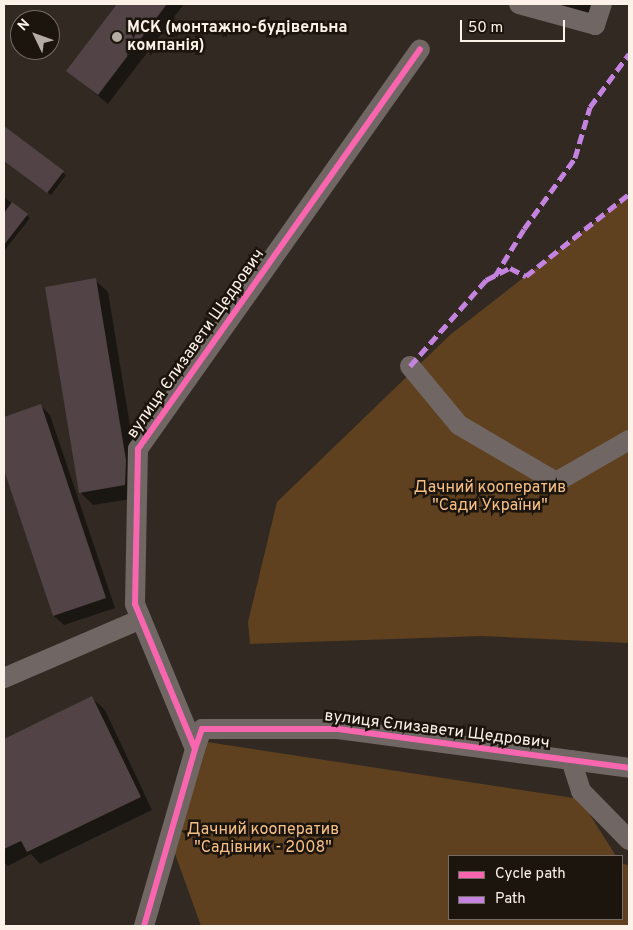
<!DOCTYPE html>
<html>
<head>
<meta charset="utf-8">
<style>
	body { margin:0 }
	#map { position:relative; width:633px; height:930px; overflow:hidden; background:#322a22; font-family:Overpass,sans-serif }
	div>[style] { position:absolute }
	.green>* { inset:0; background:#5f411f }
	.shadow>* { inset:0; background:#0007 }
	.building>* { inset:0; background:#514346 }
	.minor>* { height:20px; margin:-10px; padding:0 10px; transform-origin:10px; border-radius:10px; background:#706663 }
	.quiet>* { height:5px; margin-top:-2.5px; transform-origin:0; background:repeating-linear-gradient(90deg,#c483df 0 10px,transparent 0 15px) }
	.cycleway>* { height:6px; margin:-3px; padding:0 3px; transform-origin:3px; border-radius:3px; background:#f766af }
	.dots>* { width:14px; height:14px; translate:-50% -50%; box-sizing:border-box; border:2px solid #1b150e; border-radius:50% }
	span { translate:-50% -50%; white-space:nowrap; text-align:center; line-height:1.15; -webkit-text-stroke:5px #1b150e; paint-order:stroke }
	.poi-label { font-size:16px; color:#fcf2e8; font-weight:700 }
	.left { translate:0 -50%; text-align:left }
	.street-label { font-size:16px; color:#fcf2e8 }
	.park-label { font-size:16px; color:#f6bf84 }
	.frame { position:absolute; inset:0; border:5px solid #fcf2e8; pointer-events:none }
	.legend { position:absolute; left:448px; top:855px; width:175px; height:65px; box-sizing:border-box; background:#1b150e; border:1px solid #756d65; margin:0; padding:6px 9px; list-style:none; font-size:15px; color:#fcf2e8 }
	.legend li { display:flex; align-items:center; gap:10px; height:25px }
	.legend b { width:25px; border:1px solid #756d65 }
	.north { position:absolute; left:10px; top:10px; width:50px; height:50px; box-sizing:border-box; background:#1b150e; border:1px solid #756d65; border-radius:50%; rotate:312deg; font-size:14px; font-weight:700; line-height:20px; text-align:center; color:#fcf2e8 }
	.north::after { content:''; display:block; margin:auto; width:18px; height:22px; background:#b5aca3; clip-path:polygon(50% 0,100% 100%,50% 72%,0 100%) }
	.scale { position:absolute; left:460px; top:20px; width:105px; height:22px; box-sizing:border-box; border:2px solid #fcf2e8; border-top:0; padding-left:6px; font-size:15px; line-height:18px; white-space:nowrap; color:#fcf2e8; -webkit-text-stroke:4px #1b150e; paint-order:stroke }
</style>
</head>
<body>
<div id="map">
	<div class="green">
		<i style="clip-path:polygon(629px 198px,629px 643px,482px 636px,250px 644px,248px 622px,277px 502px,450px 335px,619px 203px)"></i>
		<i style="clip-path:polygon(207px 742px,580px 799px,616px 856px,449px 856px,449px 919px,622px 919px,622px 864px,629px 865px,629px 926px,201px 926px,169px 837px)"></i>
	</div>
	<div class="shadow">
		<i style="clip-path:polygon(119px 4px,184px 4px,108px 104px,68px 71px)"></i>
		<i style="clip-path:polygon(558px 4px,594px 4px,590px 13px)"></i>
		<i style="clip-path:polygon(4px 128px,66px 175px,51px 195px,4px 160px)"></i>
		<i style="clip-path:polygon(4px 197px,30px 218px,4px 251px)"></i>
		<i style="clip-path:polygon(95px 280px,108px 292px,138px 474px,137px 498px,93px 505px,81px 493px)"></i>
		<i style="clip-path:polygon(41px 406px,50px 415px,115px 608px,64px 625px,54px 616px,4px 466px,4px 418px)"></i>
		<i style="clip-path:polygon(92px 698px,105px 710px,152px 810px,40px 864px,31px 854px,8px 866px,4px 862px,4px 741px)"></i>
	</div>
	<div class="building">
		<i style="clip-path:polygon(117px 4px,167px 4px,98px 95px,66px 71px)"></i>
		<i style="clip-path:polygon(4px 126px,64px 171px,47px 193px,4px 161px)"></i>
		<i style="clip-path:polygon(12px 202px,28px 214px,4px 245px,4px 213px)"></i>
		<i style="clip-path:polygon(96px 278px,126px 460px,125px 485px,79px 493px,45px 287px)"></i>
		<i style="clip-path:polygon(41px 404px,106px 598px,53px 616px,4px 470px,4px 417px)"></i>
		<i style="clip-path:polygon(92px 696px,141px 797px,27px 852px,21px 841px,4px 849px,4px 739px)"></i>
	</div>
	<div class="minor">
		<i style="left:519px;top:4px;width:79px;rotate:15.4deg"></i>
		<i style="left:595px;top:25px;width:22px;rotate:-72deg"></i>
		<i style="left:410px;top:366px;width:77px;rotate:50.3deg"></i>
		<i style="left:459px;top:425px;width:113px;rotate:30.4deg"></i>
		<i style="left:556px;top:482px;width:84px;rotate:-29.9deg"></i>
		<i style="left:4px;top:678px;width:149px;rotate:-23.3deg"></i>
		<i style="left:195px;top:749px;width:21px;rotate:-71deg"></i>
		<i style="left:202px;top:729px;width:136px"></i>
		<i style="left:338px;top:729px;width:294px;rotate:7.6deg"></i>
		<i style="left:571px;top:760px;width:33px;rotate:72deg"></i>
		<i style="left:581px;top:791px;width:69px;rotate:45.6deg"></i>
		<i style="left:144px;top:926px;width:184px;rotate:-73.9deg"></i>
		<i style="left:195px;top:749px;width:157px;rotate:-112.5deg"></i>
		<i style="left:135px;top:604px;width:155px;rotate:-88.9deg"></i>
		<i style="left:138px;top:449px;width:489px;rotate:-54.8deg"></i>
	</div>
	<div class="quiet">
		<i style="left:495px;top:276px;width:55px;rotate:-58.3deg"></i>
		<i style="left:524px;top:229px;width:87px;rotate:-54.3deg"></i>
		<i style="left:575px;top:158px;width:53px;rotate:-73.6deg"></i>
		<i style="left:590px;top:107px;width:66px;rotate:-53.7deg"></i>
		<i style="left:410px;top:366px;width:115px;rotate:-48.5deg"></i>
		<i style="left:486px;top:280px;width:27px;rotate:-27deg"></i>
		<i style="left:510px;top:268px;width:18px;rotate:27deg"></i>
		<i style="left:526px;top:276px;width:132px;rotate:-38.5deg"></i>
	</div>
	<div class="cycleway">
		<i style="left:195px;top:749px;width:21px;rotate:-71deg"></i>
		<i style="left:202px;top:729px;width:136px"></i>
		<i style="left:338px;top:729px;width:294px;rotate:7.6deg"></i>
		<i style="left:144px;top:926px;width:184px;rotate:-73.9deg"></i>
		<i style="left:195px;top:749px;width:157px;rotate:-112.5deg"></i>
		<i style="left:135px;top:604px;width:155px;rotate:-88.9deg"></i>
		<i style="left:138px;top:449px;width:489px;rotate:-54.8deg"></i>
	</div>
	<div class="dots">
		<i style="left:117px;top:37px;background:#b5aca3"></i>
	</div>
	<div class="poi-label">
		<span class="left" style="left:127px;top:37px">МСК (монтажно-будівельна<br>компанія)</span>
	</div>
	<div class="street-label">
		<span style="left:196px;top:344px;rotate:-55deg">вулиця Єлизавети Щедрович</span>
		<span style="left:437px;top:730px;rotate:7deg">вулиця Єлизавети Щедрович</span>
	</div>
	<div class="park-label">
		<span style="left:490px;top:497px">Дачний кооператив<br>"Сади України"</span>
		<span style="left:263px;top:839px">Дачний кооператив<br>"Садівник - 2008"</span>
	</div>
	<div class="frame"></div>
	<ul class="legend">
	<li><b style="height:6px;background:#f766af"></b>Cycle path</li>
	<li><b style="height:6px;background:#c483df"></b>Path</li>
	</ul>
	<div class="north">N</div>
	<div class="scale">50 m</div>
</div>
</body>
</html>
